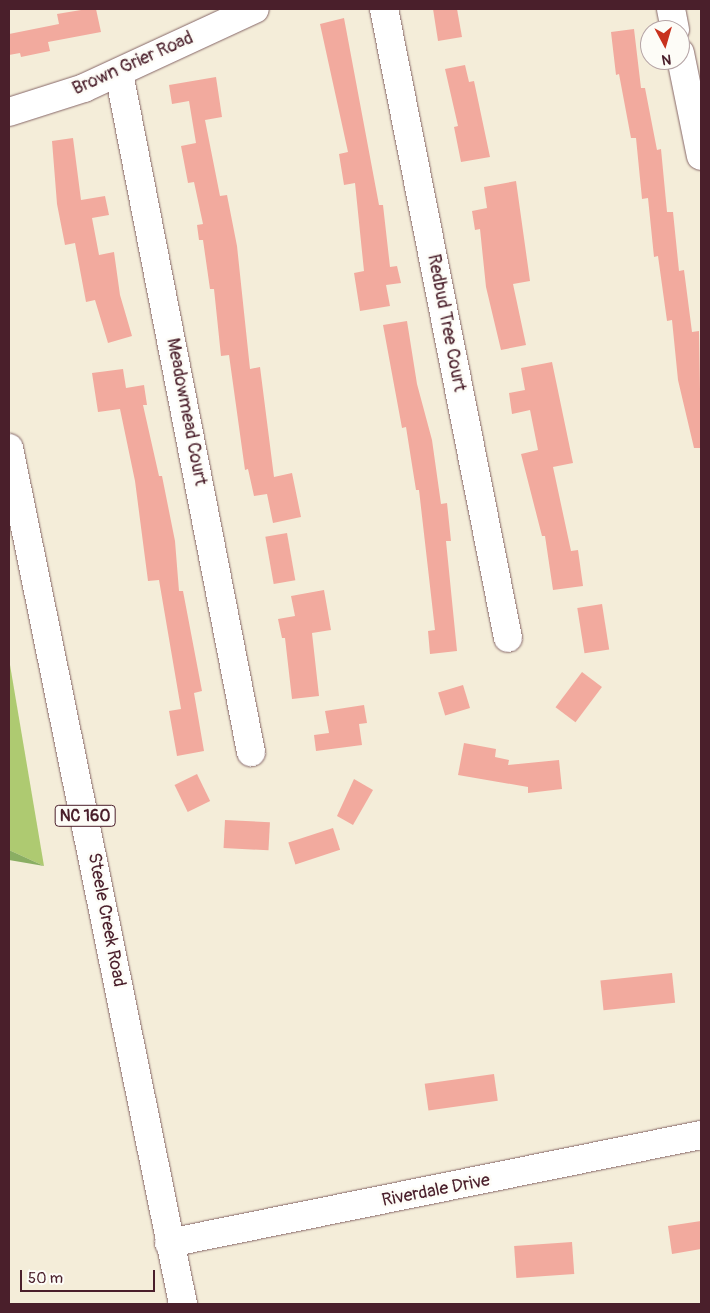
<!DOCTYPE html>
<html>
<head>
<meta charset="utf-8">
<style>
	body { margin:0 }
	#map { position:relative; width:710px; height:1313px; overflow:hidden; background:#f4edd9; font-family:Pangolin,sans-serif }
	div>[style] { position:absolute }
	.green>* { inset:0; background:#aeca71 }
	.forest>* { inset:0; background:#8aae63 }
	.building>* { inset:0; background:#f2aa9e; transform-origin:0 0 }
	.roads { filter:drop-shadow(0 0 1px #866768) drop-shadow(0 0 1px #866768) }
	.minor>* { height:28px; margin:-14px; padding:0 14px; transform-origin:14px; border-radius:14px; background:#fff }
	.major>* { height:28px; margin:-14px; padding:0 14px; transform-origin:14px; border-radius:14px; background:#fff }
	span { translate:-50% -50%; white-space:nowrap; text-align:center; line-height:1.15; -webkit-text-stroke:5px #fdfcf7; paint-order:stroke }
	.shield-label span { padding:1px 4px; background:#fdfcf7; border:1px solid; border-radius:4px; -webkit-text-stroke-width:0 }
	.shield-label { font-size:16px; color:#4a1f2b; font-weight:700 }
	.street-label { font-size:18px; color:#4a1f2b }
	.frame { position:absolute; inset:0; border:10px solid #4a1f2b; pointer-events:none }
	.north { position:absolute; left:640px; top:20px; width:50px; height:50px; box-sizing:border-box; background:#fdfcf7; border:1px solid #b5a4a5; border-radius:50%; rotate:174deg; font-size:14px; font-weight:700; line-height:20px; text-align:center; color:#4a1f2b }
	.north::after { content:''; display:block; margin:auto; width:18px; height:22px; background:#c8321e; clip-path:polygon(50% 0,100% 100%,50% 72%,0 100%) }
	.scale { position:absolute; left:20px; top:1270px; width:135px; height:22px; box-sizing:border-box; border:2px solid #4a1f2b; border-top:0; padding-left:6px; font-size:15px; line-height:18px; white-space:nowrap; color:#4a1f2b; -webkit-text-stroke:4px #fdfcf7; paint-order:stroke }
</style>
</head>
<body>
<div id="map">
	<div class="green">
		<i style="clip-path:polygon(9px 659px,44px 866px,9px 850px)"></i>
	</div>
	<div class="forest">
		<i style="clip-path:polygon(9px 850px,44px 866px,9px 860px)"></i>
	</div>
	<div class="building">
		<i style="clip-path:polygon(87px 9px,96px 9px,101px 32px,48px 42px,50px 51px,21px 57px,20px 53px,9px 55px,9px 34px,59px 24px,57px 14px)"></i>
		<i style="clip-path:polygon(433px 9px,457px 9px,462px 37px,438px 41px)"></i>
		<i style="clip-path:polygon(344px 18px,379px 205px,383px 205px,390px 267px,397px 266px,401px 283px,386px 285px,390px 306px,360px 311px,354px 273px,364px 271px,355px 183px,344px 185px,339px 154px,348px 152px,320px 24px)"></i>
		<i style="clip-path:polygon(634px 29px,641px 88px,645px 88px,657px 150px,661px 149px,667px 212px,673px 212px,679px 271px,684px 270px,692px 332px,699px 331px,701px 448px,694px 448px,678px 380px,672px 320px,667px 321px,658px 256px,654px 257px,648px 198px,642px 199px,636px 138px,631px 138px,619px 74px,616px 75px,611px 32px)"></i>
		<i style="clip-path:polygon(465px 65px,469px 82px,474px 81px,490px 157px,461px 162px,454px 127px,458px 126px,445px 69px)"></i>
		<i style="clip-path:polygon(216px 77px,222px 117px,205px 120px,220px 196px,227px 195px,237px 246px,250px 369px,260px 367px,274px 477px,292px 473px,301px 517px,273px 523px,267px 494px,254px 496px,248px 469px,245px 470px,229px 355px,221px 356px,214px 289px,210px 289px,203px 240px,199px 240px,197px 225px,203px 224px,194px 182px,188px 183px,181px 146px,196px 143px,189px 101px,172px 104px,169px 85px)"></i>
		<i style="clip-path:polygon(73px 138px,81px 200px,105px 196px,109px 215px,92px 218px,99px 255px,114px 252px,120px 295px,132px 336px,108px 343px,95px 300px,86px 302px,75px 243px,65px 245px,57px 204px,52px 141px)"></i>
		<i style="clip-path:polygon(516px 181px,530px 281px,513px 284px,526px 345px,501px 350px,486px 287px,480px 229px,475px 230px,472px 211px,487px 208px,484px 187px)"></i>
		<i style="clip-path:polygon(407px 321px,417px 384px,432px 440px,441px 504px,447px 503px,451px 541px,446px 541px,457px 651px,430px 654px,428px 631px,435px 630px,419px 490px,416px 490px,406px 427px,402px 428px,383px 325px)"></i>
		<i style="clip-path:polygon(552px 362px,573px 463px,553px 467px,571px 551px,578px 550px,583px 586px,553px 590px,545px 536px,542px 536px,521px 454px,538px 450px,530px 410px,512px 414px,509px 393px,525px 390px,521px 368px)"></i>
		<i style="clip-path:polygon(123px 369px,126px 388px,144px 385px,147px 405px,143px 405px,159px 476px,162px 476px,175px 541px,179px 591px,183px 591px,202px 691px,194px 693px,204px 751px,177px 756px,169px 711px,181px 709px,159px 580px,148px 581px,135px 481px,120px 409px,98px 412px,92px 373px)"></i>
		<i style="left:287px;top:533px;width:48px;height:22px;rotate:80deg"></i>
		<i style="clip-path:polygon(324px 590px,331px 630px,312px 633px,319px 696px,292px 699px,285px 638px,282px 638px,278px 619px,295px 616px,291px 596px)"></i>
		<i style="left:602px;top:604px;width:46px;height:25px;rotate:81deg"></i>
		<i style="left:582px;top:672px;width:25px;height:44px;rotate:37deg"></i>
		<i style="left:463px;top:685px;width:24px;height:26px;rotate:73deg"></i>
		<i style="clip-path:polygon(364px 705px,367px 723px,359px 724px,362px 745px,316px 751px,314px 735px,329px 733px,325px 711px)"></i>
		<i style="clip-path:polygon(464px 743px,496px 749px,495px 757px,509px 760px,508px 765px,559px 760px,562px 789px,528px 793px,528px 787px,458px 775px)"></i>
		<i style="left:197px;top:774px;width:30px;height:25px;rotate:64deg"></i>
		<i style="clip-path:polygon(354px 779px,373px 790px,353px 825px,337px 816px)"></i>
		<i style="left:225px;top:820px;width:45px;height:28px;rotate:3deg"></i>
		<i style="left:333px;top:828px;width:23px;height:47px;rotate:72deg"></i>
		<i style="left:672px;top:973px;width:30px;height:72px;rotate:84deg"></i>
		<i style="left:494px;top:1074px;width:27px;height:70px;rotate:82deg"></i>
		<i style="clip-path:polygon(701px 1221px,701px 1249px,672px 1254px,668px 1226px)"></i>
		<i style="left:572px;top:1242px;width:32px;height:58px;rotate:86deg"></i>
	</div>
	<div class="roads">
		<div class="minor">
			<i style="left:384px;top:9px;width:641px;rotate:78.85deg"></i>
			<i style="left:671px;top:9px;width:21px;rotate:79deg"></i>
			<i style="left:680px;top:53px;width:105px;rotate:78.5deg"></i>
			<i style="left:119px;top:73px;width:692px;rotate:79deg"></i>
			<i style="left:9px;top:112px;width:79px;rotate:-17.7deg"></i>
			<i style="left:84px;top:88px;width:188px;rotate:-24.8deg"></i>
			<i style="left:169px;top:1243px;width:543px;rotate:-11.48deg"></i>
		</div>
		<div class="major">
			<i style="left:9px;top:448px;width:874px;rotate:78.51deg"></i>
		</div>
	</div>
	<div class="shield-label">
		<span style="left:85px;top:816px">NC 160</span>
	</div>
	<div class="street-label">
		<span style="left:133px;top:64px;rotate:-24deg">Brown Grier Road</span>
		<span style="left:446px;top:323px;rotate:79deg">Redbud Tree Court</span>
		<span style="left:186px;top:412px;rotate:79deg">Meadowmead Court</span>
		<span style="left:106px;top:920px;rotate:79deg">Steele Creek Road</span>
		<span style="left:436px;top:1191px;rotate:-11deg">Riverdale Drive</span>
	</div>
	<div class="frame"></div>
	<div class="north">N</div>
	<div class="scale">50 m</div>
</div>
</body>
</html>
